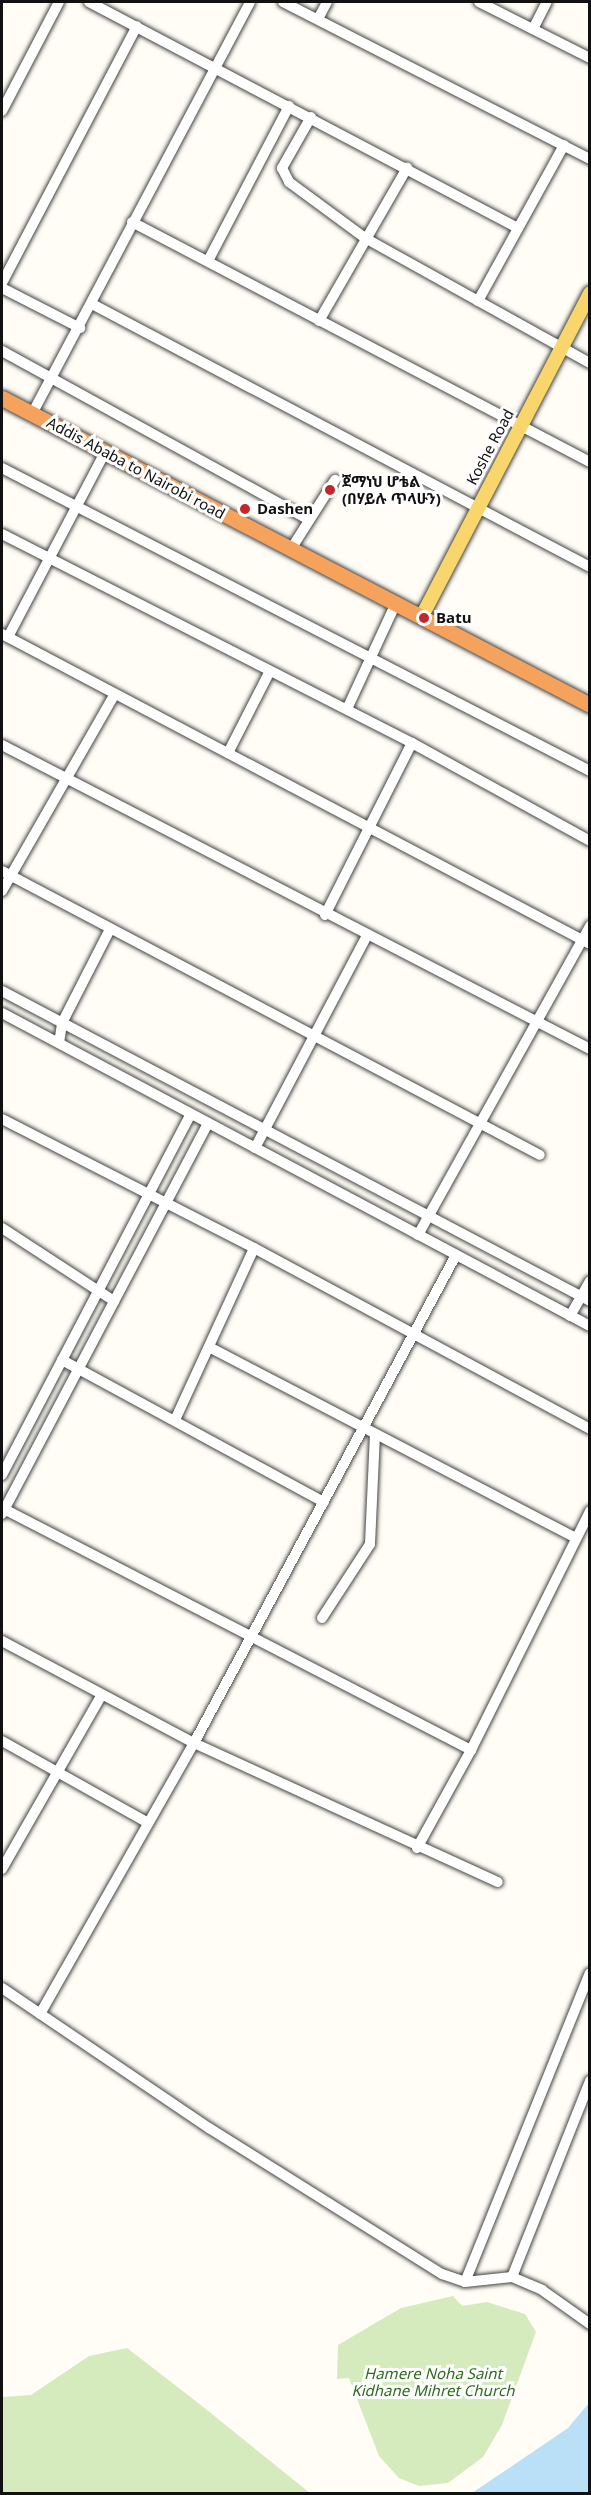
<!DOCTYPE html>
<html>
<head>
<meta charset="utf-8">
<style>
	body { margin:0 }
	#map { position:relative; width:591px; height:2495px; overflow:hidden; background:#fffdf5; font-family:Georgia,"Noto Sans Ethiopic",serif }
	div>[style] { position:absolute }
	.green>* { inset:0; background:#d5ebbd }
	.water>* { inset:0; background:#b9e0f7 }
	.roads { filter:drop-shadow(0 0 2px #444) drop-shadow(0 0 2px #444) }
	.minor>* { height:10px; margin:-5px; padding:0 5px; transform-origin:5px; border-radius:5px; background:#fff }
	.major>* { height:14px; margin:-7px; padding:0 7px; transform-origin:7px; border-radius:7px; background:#f9d66b }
	.highway>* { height:15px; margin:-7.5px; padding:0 7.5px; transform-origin:7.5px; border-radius:7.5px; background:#f5a25d }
	.dots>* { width:16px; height:16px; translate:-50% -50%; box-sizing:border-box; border:3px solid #fff; border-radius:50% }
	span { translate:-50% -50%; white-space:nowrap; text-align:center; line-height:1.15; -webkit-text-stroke:6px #fff; paint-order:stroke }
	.street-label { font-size:15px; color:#111 }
	.poi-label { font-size:15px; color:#111; font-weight:700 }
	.left { translate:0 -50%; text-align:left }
	.park-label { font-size:15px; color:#2f6b1f; font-style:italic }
	.frame { position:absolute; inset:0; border:3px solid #111; pointer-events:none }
</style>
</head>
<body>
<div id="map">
	<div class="green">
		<i style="clip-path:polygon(453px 2296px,462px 2306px,487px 2302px,525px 2314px,536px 2332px,502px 2425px,483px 2457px,448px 2483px,419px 2486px,399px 2478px,379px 2456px,349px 2378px,337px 2379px,338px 2345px,401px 2308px)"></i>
		<i style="clip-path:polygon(127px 2348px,197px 2402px,310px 2493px,2px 2493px,2px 2397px,31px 2395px,89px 2356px)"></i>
	</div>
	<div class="water">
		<i style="clip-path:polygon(589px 2403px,589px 2493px,472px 2493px,568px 2428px)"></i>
	</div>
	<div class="roads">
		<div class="minor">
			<i style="left:89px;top:2px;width:485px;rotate:27.8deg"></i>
			<i style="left:283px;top:2px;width:345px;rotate:27.1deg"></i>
			<i style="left:479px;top:2px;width:124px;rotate:26.8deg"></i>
			<i style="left:318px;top:19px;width:19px;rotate:-62deg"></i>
			<i style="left:533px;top:29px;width:30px;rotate:-63deg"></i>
			<i style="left:2px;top:111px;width:123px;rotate:-62.4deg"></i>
			<i style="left:311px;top:117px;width:59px;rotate:119.6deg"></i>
			<i style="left:282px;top:168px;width:16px;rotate:63deg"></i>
			<i style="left:289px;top:182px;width:94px;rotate:36.4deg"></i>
			<i style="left:365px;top:238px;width:257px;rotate:29.1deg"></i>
			<i style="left:132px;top:222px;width:517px;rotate:27.66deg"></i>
			<i style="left:208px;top:261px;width:175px;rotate:-62.4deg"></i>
			<i style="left:2px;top:283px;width:290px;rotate:-62.3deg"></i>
			<i style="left:2px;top:288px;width:88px;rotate:27.1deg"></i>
			<i style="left:478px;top:301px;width:178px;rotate:-61.1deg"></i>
			<i style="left:92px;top:304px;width:563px;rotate:27.84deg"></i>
			<i style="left:319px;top:321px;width:177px;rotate:-60.1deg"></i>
			<i style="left:2px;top:351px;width:350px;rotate:28.8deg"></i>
			<i style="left:32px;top:414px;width:466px;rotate:-62.1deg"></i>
			<i style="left:2px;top:468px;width:661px;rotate:27.26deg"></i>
			<i style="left:2px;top:534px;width:460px;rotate:27deg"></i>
			<i style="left:412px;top:743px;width:203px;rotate:28.8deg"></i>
			<i style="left:291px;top:549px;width:82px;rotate:-57.5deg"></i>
			<i style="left:2px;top:634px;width:665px;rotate:27.8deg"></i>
			<i style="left:8px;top:637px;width:209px;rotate:-62.3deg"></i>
			<i style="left:347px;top:709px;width:117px;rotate:-65.2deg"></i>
			<i style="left:2px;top:745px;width:662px;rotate:27.34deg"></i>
			<i style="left:228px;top:753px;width:90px;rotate:-62.9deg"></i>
			<i style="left:2px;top:871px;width:608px;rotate:27.83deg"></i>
			<i style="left:2px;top:891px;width:227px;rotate:-60.2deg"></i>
			<i style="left:325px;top:915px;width:193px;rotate:-63.2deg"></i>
			<i style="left:2px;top:991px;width:665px;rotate:27.8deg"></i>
			<i style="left:2px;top:1013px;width:666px;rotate:28.03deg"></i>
			<i style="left:59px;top:1043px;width:20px;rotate:-81deg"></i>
			<i style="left:62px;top:1023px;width:106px;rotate:-62.9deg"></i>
			<i style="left:2px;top:1119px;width:283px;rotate:27.1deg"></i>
			<i style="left:254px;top:1248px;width:382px;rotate:28.3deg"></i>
			<i style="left:255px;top:1148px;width:240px;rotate:-62.2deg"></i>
			<i style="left:2px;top:1228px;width:134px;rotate:33.1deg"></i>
			<i style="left:418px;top:1235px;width:354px;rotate:-60.9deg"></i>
			<i style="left:570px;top:1316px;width:40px;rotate:-60.3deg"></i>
			<i style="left:209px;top:1347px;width:414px;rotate:27.5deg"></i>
			<i style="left:62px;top:1360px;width:298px;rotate:28.5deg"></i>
			<i style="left:175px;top:1420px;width:189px;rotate:-65.3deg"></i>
			<i style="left:2px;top:1475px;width:407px;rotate:-62.4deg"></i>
			<i style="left:2px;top:1508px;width:528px;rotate:27.29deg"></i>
			<i style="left:2px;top:1514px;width:442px;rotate:-62.2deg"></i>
			<i style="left:322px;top:1618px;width:88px;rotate:-57deg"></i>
			<i style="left:370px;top:1544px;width:110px;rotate:-87.4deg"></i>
			<i style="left:2px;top:1641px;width:217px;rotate:28deg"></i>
			<i style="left:194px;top:1743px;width:334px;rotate:24.6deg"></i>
			<i style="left:2px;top:1741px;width:167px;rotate:29.3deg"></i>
			<i style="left:417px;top:1848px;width:112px;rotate:-61.1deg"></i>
			<i style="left:471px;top:1750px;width:267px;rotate:-63.5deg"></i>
			<i style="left:2px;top:1869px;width:199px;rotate:-60.2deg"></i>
			<i style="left:2px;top:1988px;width:250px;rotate:34.1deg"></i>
			<i style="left:209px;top:2128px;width:275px;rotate:32.1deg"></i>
			<i style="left:442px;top:2274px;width:24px;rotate:19deg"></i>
			<i style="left:465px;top:2282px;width:47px;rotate:-6.1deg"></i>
			<i style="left:512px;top:2277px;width:33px;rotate:23deg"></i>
			<i style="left:542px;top:2290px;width:59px;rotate:35.3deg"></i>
			<i style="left:40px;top:2014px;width:312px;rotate:-60.4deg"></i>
			<i style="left:194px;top:1743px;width:554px;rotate:-61.77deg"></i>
			<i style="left:512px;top:2277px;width:211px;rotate:-68.3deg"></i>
			<i style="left:465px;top:2282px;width:333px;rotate:-68deg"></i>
		</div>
		<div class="major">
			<i style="left:422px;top:616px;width:364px;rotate:-62.5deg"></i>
		</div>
		<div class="highway">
			<i style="left:2px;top:398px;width:663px;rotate:27.57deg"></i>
		</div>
	</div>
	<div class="dots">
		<i style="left:330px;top:490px;background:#c4262e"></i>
		<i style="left:245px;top:509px;background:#c4262e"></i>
		<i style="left:424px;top:618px;background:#c4262e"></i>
	</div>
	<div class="street-label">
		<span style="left:490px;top:447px;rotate:-62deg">Koshe Road</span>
		<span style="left:136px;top:468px;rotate:28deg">Addis Ababa to Nairobi road</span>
	</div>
	<div class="poi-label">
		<span class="left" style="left:342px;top:490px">ጀማነህ ሆቴል<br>(በሃይሉ ጥላሁን)</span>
		<span class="left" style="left:257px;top:509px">Dashen</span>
		<span class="left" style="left:436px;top:618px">Batu</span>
	</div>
	<div class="park-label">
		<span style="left:433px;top:2382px">Hamere Noha Saint<br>Kidhane Mihret Church</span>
	</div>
	<div class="frame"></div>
</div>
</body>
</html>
